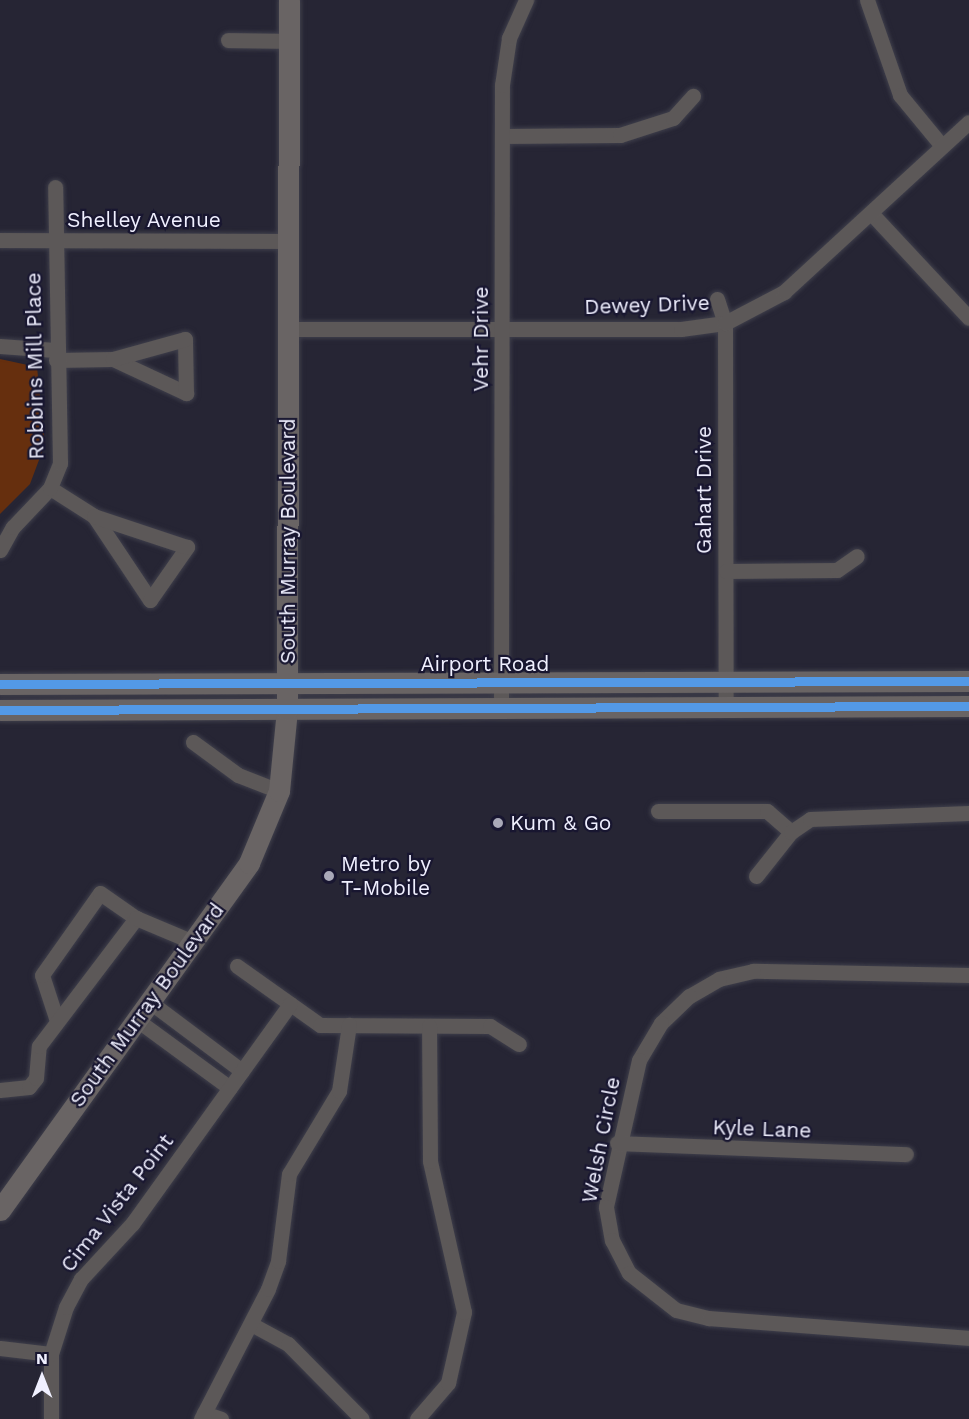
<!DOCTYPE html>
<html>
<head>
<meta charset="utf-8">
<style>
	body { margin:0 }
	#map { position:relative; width:969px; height:1419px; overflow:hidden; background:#262534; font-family:"Work Sans",sans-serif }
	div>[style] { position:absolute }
	.green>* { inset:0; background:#662f0e }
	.roads { filter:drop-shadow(0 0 2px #3f3f4b) drop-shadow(0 0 2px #3f3f4b) }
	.minor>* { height:15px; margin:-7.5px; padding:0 7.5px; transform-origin:7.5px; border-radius:7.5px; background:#5c5858 }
	.secondary>* { height:21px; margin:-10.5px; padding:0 10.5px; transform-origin:10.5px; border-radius:10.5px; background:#696464 }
	.cycleway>* { height:9px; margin:-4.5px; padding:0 4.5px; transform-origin:4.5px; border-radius:4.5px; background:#5399e6 }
	.dots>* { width:16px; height:16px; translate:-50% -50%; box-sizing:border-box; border:3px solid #181630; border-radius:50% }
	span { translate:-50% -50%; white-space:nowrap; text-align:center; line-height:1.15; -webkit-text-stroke:4.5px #181630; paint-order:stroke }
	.street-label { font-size:21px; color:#f0f0ff }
	.poi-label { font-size:21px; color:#f0f0ff }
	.left { translate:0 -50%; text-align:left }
	.north { position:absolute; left:12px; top:1347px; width:60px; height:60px; -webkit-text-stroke:4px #181630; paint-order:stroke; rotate:0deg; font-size:16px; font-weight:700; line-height:24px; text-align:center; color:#f0f0ff }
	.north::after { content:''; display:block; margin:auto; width:21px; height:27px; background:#f0f0ff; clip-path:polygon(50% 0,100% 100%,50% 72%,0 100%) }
</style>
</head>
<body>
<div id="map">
	<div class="green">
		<i style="clip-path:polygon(0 359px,37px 367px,45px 444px,30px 484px,0 514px)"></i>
	</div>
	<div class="roads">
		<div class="minor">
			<i style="left:867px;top:0;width:101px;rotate:70.8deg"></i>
			<i style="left:900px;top:95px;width:66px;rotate:50.5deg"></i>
			<i style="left:228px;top:40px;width:61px;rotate:0.9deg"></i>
			<i style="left:503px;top:136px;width:117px;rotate:-0.5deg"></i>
			<i style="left:620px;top:135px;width:56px;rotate:-17.8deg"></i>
			<i style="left:673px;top:118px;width:30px;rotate:-48deg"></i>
			<i style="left:872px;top:214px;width:142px;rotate:47deg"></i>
			<i style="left:0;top:240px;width:288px;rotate:0.2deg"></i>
			<i style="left:717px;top:299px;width:25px;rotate:72deg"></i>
			<i style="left:725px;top:323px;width:385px;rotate:89.9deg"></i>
			<i style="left:288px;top:329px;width:393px"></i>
			<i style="left:681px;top:329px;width:44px;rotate:-7.8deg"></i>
			<i style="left:725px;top:323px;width:67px;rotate:-27.7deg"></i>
			<i style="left:784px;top:292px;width:251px;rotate:-42.6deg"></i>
			<i style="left:0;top:346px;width:55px;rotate:4.2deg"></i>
			<i style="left:56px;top:360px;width:57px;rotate:-1deg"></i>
			<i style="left:113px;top:359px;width:81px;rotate:25deg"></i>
			<i style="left:186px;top:393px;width:54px;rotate:-91.1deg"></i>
			<i style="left:185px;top:339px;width:75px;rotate:164.5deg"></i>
			<i style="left:50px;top:488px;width:52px;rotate:32.5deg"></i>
			<i style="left:94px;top:516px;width:101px;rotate:56.3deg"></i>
			<i style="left:150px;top:600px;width:65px;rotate:-55.1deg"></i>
			<i style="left:187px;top:547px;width:98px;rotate:-161.6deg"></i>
			<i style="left:0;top:550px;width:26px;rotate:-61deg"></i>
			<i style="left:13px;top:527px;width:54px;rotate:-46.5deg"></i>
			<i style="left:50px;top:488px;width:27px;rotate:-68deg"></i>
			<i style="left:60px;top:463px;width:276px;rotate:-91deg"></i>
			<i style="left:726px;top:571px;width:111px;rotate:-0.5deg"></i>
			<i style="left:837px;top:570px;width:24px;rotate:-35deg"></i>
			<i style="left:501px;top:709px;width:624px;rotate:-89.91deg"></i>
			<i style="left:502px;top:85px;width:48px;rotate:-81.5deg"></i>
			<i style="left:509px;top:38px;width:42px;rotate:-65.9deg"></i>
			<i style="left:193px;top:742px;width:56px;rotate:36.3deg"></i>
			<i style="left:238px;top:775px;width:44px;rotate:21.3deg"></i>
			<i style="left:658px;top:811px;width:109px"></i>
			<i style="left:767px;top:811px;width:32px;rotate:41deg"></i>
			<i style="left:756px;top:876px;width:56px;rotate:-51.5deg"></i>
			<i style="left:791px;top:832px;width:23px;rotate:-34deg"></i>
			<i style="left:810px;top:819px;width:159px;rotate:-2.2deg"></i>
			<i style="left:237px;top:966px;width:102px;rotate:35.4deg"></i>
			<i style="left:320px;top:1025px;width:170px;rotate:0.3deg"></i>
			<i style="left:490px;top:1026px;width:34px;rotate:32deg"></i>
			<i style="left:969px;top:975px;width:216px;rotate:-178.9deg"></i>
			<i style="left:753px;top:971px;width:35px;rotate:167deg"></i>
			<i style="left:719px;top:979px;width:34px;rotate:150deg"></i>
			<i style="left:689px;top:996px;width:39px;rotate:136deg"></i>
			<i style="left:661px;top:1023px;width:43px;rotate:120.7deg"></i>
			<i style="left:639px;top:1060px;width:151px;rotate:102.7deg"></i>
			<i style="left:606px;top:1207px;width:34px;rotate:80deg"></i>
			<i style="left:612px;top:1240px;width:37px;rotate:63deg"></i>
			<i style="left:629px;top:1273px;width:60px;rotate:38.2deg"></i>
			<i style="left:676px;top:1310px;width:34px;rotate:14deg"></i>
			<i style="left:709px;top:1318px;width:261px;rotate:4.4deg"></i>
			<i style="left:150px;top:1002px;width:115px;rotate:36.9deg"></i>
			<i style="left:137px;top:1020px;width:115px;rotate:36.2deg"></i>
			<i style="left:57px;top:1021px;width:48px;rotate:-108.1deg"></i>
			<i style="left:42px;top:975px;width:100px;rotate:-54.7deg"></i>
			<i style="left:100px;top:893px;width:44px;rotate:34.8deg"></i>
			<i style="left:0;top:1090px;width:29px;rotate:-6deg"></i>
			<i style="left:29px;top:1087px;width:11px;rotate:-52deg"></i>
			<i style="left:36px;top:1078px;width:32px;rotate:-85deg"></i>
			<i style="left:39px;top:1046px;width:161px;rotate:-52.8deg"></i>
			<i style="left:136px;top:918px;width:62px;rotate:22.8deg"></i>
			<i style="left:617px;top:1143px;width:289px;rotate:2.2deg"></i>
			<i style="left:251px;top:1324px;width:42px;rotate:28.4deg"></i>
			<i style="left:288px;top:1344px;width:105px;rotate:45.4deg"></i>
			<i style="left:0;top:1348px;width:51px;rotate:6.7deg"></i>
			<i style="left:204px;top:1413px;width:18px;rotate:19deg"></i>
			<i style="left:51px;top:1419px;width:65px;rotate:-90deg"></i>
			<i style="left:51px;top:1354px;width:49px;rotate:-72.3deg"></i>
			<i style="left:66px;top:1307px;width:32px;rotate:-62deg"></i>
			<i style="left:81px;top:1279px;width:75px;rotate:-47.2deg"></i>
			<i style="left:132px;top:1224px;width:271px;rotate:-54.3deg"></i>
			<i style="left:201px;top:1419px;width:146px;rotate:-62.7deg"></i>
			<i style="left:268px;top:1289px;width:30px;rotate:-70deg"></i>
			<i style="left:278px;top:1261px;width:88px;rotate:-82.8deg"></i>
			<i style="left:289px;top:1174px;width:97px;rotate:-58.9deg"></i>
			<i style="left:339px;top:1091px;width:67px;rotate:-81.4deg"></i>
			<i style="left:417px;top:1419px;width:48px;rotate:-49.3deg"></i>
			<i style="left:448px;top:1383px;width:73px;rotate:-77.3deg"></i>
			<i style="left:464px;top:1312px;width:155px;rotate:-102.7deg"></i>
			<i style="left:430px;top:1161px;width:135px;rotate:-90.4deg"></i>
		</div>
		<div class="secondary">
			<i style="left:0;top:684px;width:969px;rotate:-0.18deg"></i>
			<i style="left:0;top:710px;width:969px;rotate:-0.24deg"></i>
			<i style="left:0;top:1210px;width:427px;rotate:-54.3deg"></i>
			<i style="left:249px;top:863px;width:78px;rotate:-67.4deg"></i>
			<i style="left:279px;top:791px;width:81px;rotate:-84.4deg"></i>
			<i style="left:287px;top:710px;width:710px;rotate:-89.84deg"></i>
		</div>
	</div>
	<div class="cycleway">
		<i style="left:0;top:684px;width:969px;rotate:-0.18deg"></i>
		<i style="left:0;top:710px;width:969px;rotate:-0.24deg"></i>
	</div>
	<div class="dots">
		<i style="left:498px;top:823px;background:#a9a9b8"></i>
		<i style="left:329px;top:876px;background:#a9a9b8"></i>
	</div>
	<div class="street-label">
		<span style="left:144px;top:220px">Shelley Avenue</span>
		<span style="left:647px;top:305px;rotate:-2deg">Dewey Drive</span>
		<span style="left:481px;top:339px;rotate:-90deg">Vehr Drive</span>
		<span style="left:35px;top:366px;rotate:-91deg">Robbins Mill Place</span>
		<span style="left:704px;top:490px;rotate:-90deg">Gahart Drive</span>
		<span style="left:288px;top:541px;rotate:-90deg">South Murray Boulevard</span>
		<span style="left:485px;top:664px">Airport Road</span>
		<span style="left:147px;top:1005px;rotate:-54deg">South Murray Boulevard</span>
		<span style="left:762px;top:1129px;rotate:2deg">Kyle Lane</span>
		<span style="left:601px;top:1140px;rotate:-79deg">Welsh Circle</span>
		<span style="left:117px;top:1203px;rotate:-52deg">Cima Vista Point</span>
	</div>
	<div class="poi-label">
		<span class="left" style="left:510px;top:823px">Kum &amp; Go</span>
		<span class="left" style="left:341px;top:876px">Metro by<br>T-Mobile</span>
	</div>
	<div class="north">N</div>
</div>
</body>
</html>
